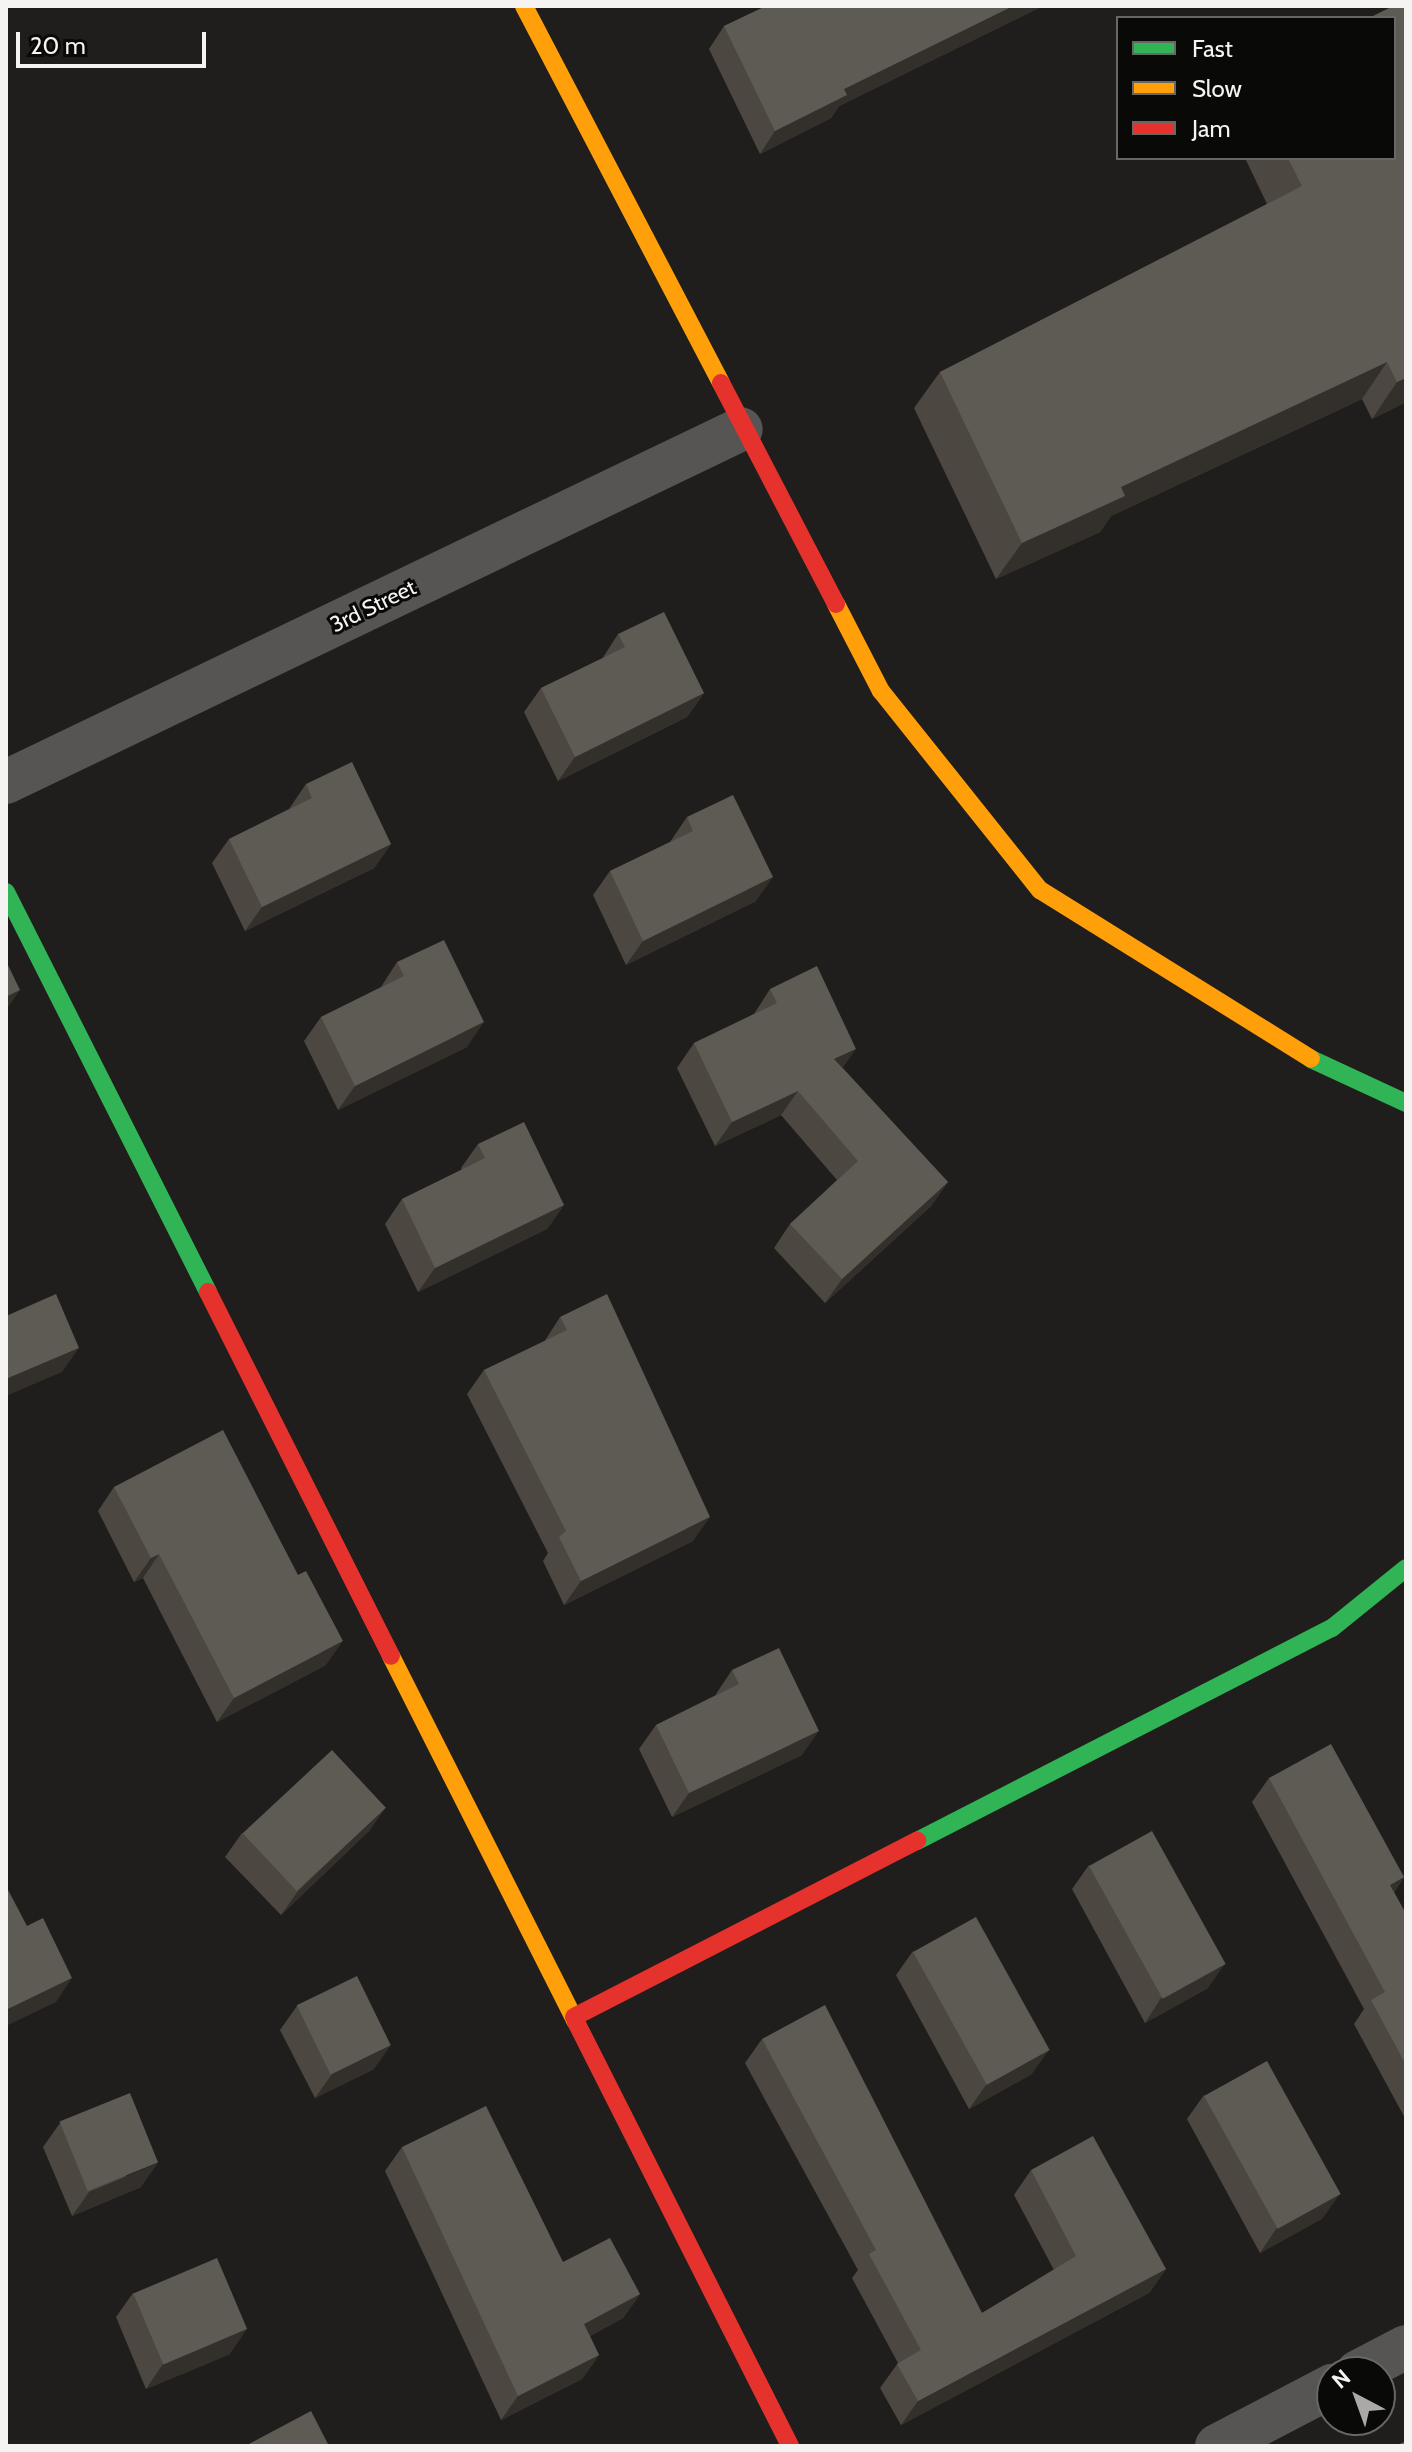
<!DOCTYPE html>
<html>
<head>
<meta charset="utf-8">
<style>
	body { margin:0 }
	#map { position:relative; width:1412px; height:2452px; overflow:hidden; background:#201e1c; font-family:Cabin,sans-serif }
	div>[style] { position:absolute }
	.street>* { height:44px; margin:-22px; padding:0 22px; transform-origin:22px; border-radius:22px; background:#565554 }
	.fast>* { height:18px; margin:-9px; padding:0 9px; transform-origin:9px; border-radius:9px; background:#30b455 }
	.slow>* { height:18px; margin:-9px; padding:0 9px; transform-origin:9px; border-radius:9px; background:#ff9f0a }
	.jam>* { height:18px; margin:-9px; padding:0 9px; transform-origin:9px; border-radius:9px; background:#e5322d }
	.wall>* { inset:0; background:#4c4841 }
	.shaded-wall>* { inset:0; background:#332f2a }
	.building>* { inset:0; background:#5e5a54; transform-origin:0 0 }
	span { translate:-50% -50%; white-space:nowrap; text-align:center; line-height:1.15; -webkit-text-stroke:6px #090907; paint-order:stroke }
	.street-label { font-size:22px; color:#f6f4f2 }
	.frame { position:absolute; inset:0; border:8px solid #f6f4f2; pointer-events:none }
	.legend { position:absolute; left:1116px; top:16px; width:280px; height:144px; box-sizing:border-box; background:#090907; border:2px solid #686765; margin:0; padding:10px 14px; list-style:none; font-size:24px; color:#f6f4f2 }
	.legend li { display:flex; align-items:center; gap:16px; height:40px }
	.legend b { width:40px; border:2px solid #686765 }
	.north { position:absolute; left:1316px; top:2356px; width:80px; height:80px; box-sizing:border-box; background:#090907; border:2px solid #686765; border-radius:50%; rotate:319deg; font-size:22px; font-weight:700; line-height:32px; text-align:center; color:#f6f4f2 }
	.north::after { content:''; display:block; margin:auto; width:28px; height:36px; background:#aba9a7; clip-path:polygon(50% 0,100% 100%,50% 72%,0 100%) }
	.scale { position:absolute; left:16px; top:32px; width:190px; height:36px; box-sizing:border-box; border:4px solid #f6f4f2; border-top:0; padding-left:10px; font-size:24px; line-height:28px; white-space:nowrap; color:#f6f4f2; -webkit-text-stroke:6px #090907; paint-order:stroke }
</style>
</head>
<body>
<div id="map">
	<div class="street">
		<i style="left:6px;top:782px;width:815px;rotate:-25.65deg"></i>
		<i style="left:1358px;top:2372px;width:54px;rotate:-27.5deg"></i>
		<i style="left:1217px;top:2446px;width:130px;rotate:-27.6deg"></i>
	</div>
	<div class="fast">
		<i style="left:6px;top:892px;width:448px;rotate:63.2deg"></i>
		<i style="left:1311px;top:1059px;width:105px;rotate:24.9deg"></i>
		<i style="left:917px;top:1841px;width:466px;rotate:-27.2deg"></i>
		<i style="left:1332px;top:1628px;width:95px;rotate:-39deg"></i>
	</div>
	<div class="slow">
		<i style="left:524px;top:6px;width:425px;rotate:62.4deg"></i>
		<i style="left:836px;top:604px;width:98px;rotate:62.7deg"></i>
		<i style="left:881px;top:691px;width:255px;rotate:51.4deg"></i>
		<i style="left:1040px;top:890px;width:319px;rotate:31.9deg"></i>
		<i style="left:391px;top:1656px;width:410px;rotate:63.2deg"></i>
	</div>
	<div class="jam">
		<i style="left:721px;top:383px;width:249px;rotate:62.5deg"></i>
		<i style="left:208px;top:1292px;width:407px;rotate:63.3deg"></i>
		<i style="left:574px;top:2017px;width:386px;rotate:-27.2deg"></i>
		<i style="left:576px;top:2022px;width:475px;rotate:63.2deg"></i>
	</div>
	<div class="wall">
		<i style="clip-path:polygon(766px 6px,1043px 6px,839px 106px,831px 118px,760px 154px,709px 49px,724px 26px)"></i>
		<i style="clip-path:polygon(1406px 6px,1406px 402px,1372px 419px,1362px 399px,1111px 516px,1100px 532px,996px 579px,914px 408px,940px 372px,1267px 204px,1245px 158px,1394px 158px)"></i>
		<i style="clip-path:polygon(618px 634px,704px 693px,687px 717px,558px 781px,524px 712px,541px 688px,602px 659px)"></i>
		<i style="clip-path:polygon(306px 784px,391px 844px,374px 868px,245px 931px,212px 863px,229px 839px,289px 809px)"></i>
		<i style="clip-path:polygon(687px 817px,756px 901px,626px 965px,593px 895px,610px 871px,670px 842px)"></i>
		<i style="clip-path:polygon(397px 962px,467px 1047px,338px 1110px,304px 1041px,321px 1017px,381px 987px)"></i>
		<i style="clip-path:polygon(770px 989px,948px 1182px,931px 1206px,825px 1303px,774px 1248px,790px 1224px,837px 1180px,781px 1115px,715px 1146px,677px 1068px,694px 1043px,754px 1014px)"></i>
		<i style="clip-path:polygon(478px 1144px,564px 1205px,547px 1229px,418px 1292px,385px 1224px,402px 1199px,462px 1170px,461px 1168px)"></i>
		<i style="clip-path:polygon(560px 1317px,693px 1541px,564px 1605px,543px 1561px,548px 1553px,467px 1394px,484px 1370px,544px 1342px)"></i>
		<i style="clip-path:polygon(114px 1487px,298px 1575px,326px 1665px,217px 1722px,143px 1578px,134px 1582px,98px 1511px)"></i>
		<i style="clip-path:polygon(732px 1670px,802px 1755px,672px 1817px,639px 1749px,656px 1725px,716px 1695px,716px 1694px)"></i>
		<i style="clip-path:polygon(1269px 1778px,1404px 1877px,1394px 1892px,1406px 1914px,1406px 2120px,1354px 2024px,1364px 2009px,1252px 1802px)"></i>
		<i style="clip-path:polygon(386px 1807px,369px 1831px,281px 1915px,225px 1857px,242px 1833px)"></i>
		<i style="clip-path:polygon(1089px 1865px,1208px 1988px,1145px 2023px,1072px 1889px)"></i>
		<i style="clip-path:polygon(913px 1951px,1032px 2074px,969px 2109px,896px 1975px)"></i>
		<i style="clip-path:polygon(297px 2006px,374px 2069px,315px 2098px,280px 2030px)"></i>
		<i style="clip-path:polygon(762px 2039px,982px 2313px,1054px 2270px,1014px 2195px,1031px 2170px,1166px 2269px,1149px 2293px,901px 2425px,880px 2388px,898px 2363px,852px 2278px,858px 2270px,745px 2063px)"></i>
		<i style="clip-path:polygon(1204px 2095px,1323px 2218px,1260px 2253px,1187px 2119px)"></i>
		<i style="clip-path:polygon(60px 2123px,141px 2187px,72px 2216px,43px 2147px)"></i>
		<i style="clip-path:polygon(402px 2147px,563px 2262px,640px 2294px,623px 2318px,590px 2336px,599px 2355px,582px 2379px,501px 2420px,385px 2171px)"></i>
		<i style="clip-path:polygon(133px 2293px,230px 2354px,146px 2389px,116px 2317px)"></i>
	</div>
	<div class="shaded-wall">
		<i style="clip-path:polygon(1013px 6px,1043px 6px,839px 106px,831px 118px,760px 154px,775px 131px,844px 89px)"></i>
		<i style="clip-path:polygon(1387px 362px,1362px 399px,1111px 516px,1100px 532px,996px 579px,1022px 543px,1121px 487px)"></i>
		<i style="clip-path:polygon(1406px 378px,1406px 402px,1372px 419px,1397px 382px)"></i>
		<i style="clip-path:polygon(704px 693px,687px 717px,558px 781px,575px 757px)"></i>
		<i style="clip-path:polygon(391px 844px,374px 868px,245px 931px,262px 907px)"></i>
		<i style="clip-path:polygon(773px 877px,756px 901px,626px 965px,643px 941px)"></i>
		<i style="clip-path:polygon(20px 990px,6px 1010px,6px 997px)"></i>
		<i style="clip-path:polygon(484px 1022px,467px 1047px,338px 1110px,355px 1086px)"></i>
		<i style="clip-path:polygon(856px 1049px,839px 1073px,834px 1059px)"></i>
		<i style="clip-path:polygon(798px 1091px,781px 1115px,715px 1146px,732px 1122px)"></i>
		<i style="clip-path:polygon(948px 1182px,931px 1206px,825px 1303px,842px 1279px)"></i>
		<i style="clip-path:polygon(564px 1205px,547px 1229px,418px 1292px,435px 1268px)"></i>
		<i style="clip-path:polygon(79px 1348px,62px 1372px,6px 1396px,6px 1379px)"></i>
		<i style="clip-path:polygon(710px 1517px,693px 1541px,564px 1605px,581px 1581px)"></i>
		<i style="clip-path:polygon(159px 1554px,143px 1578px,134px 1582px,151px 1558px)"></i>
		<i style="clip-path:polygon(343px 1641px,326px 1665px,217px 1722px,234px 1698px)"></i>
		<i style="clip-path:polygon(819px 1731px,802px 1755px,672px 1817px,689px 1793px)"></i>
		<i style="clip-path:polygon(386px 1807px,369px 1831px,281px 1915px,298px 1891px)"></i>
		<i style="clip-path:polygon(1404px 1877px,1387px 1901px,1390px 1885px)"></i>
		<i style="clip-path:polygon(1225px 1964px,1208px 1988px,1145px 2023px,1161px 1998px)"></i>
		<i style="clip-path:polygon(72px 1978px,56px 2002px,6px 2026px,6px 2010px)"></i>
		<i style="clip-path:polygon(391px 2045px,374px 2069px,315px 2098px,332px 2074px)"></i>
		<i style="clip-path:polygon(1049px 2050px,1032px 2074px,969px 2109px,986px 2085px)"></i>
		<i style="clip-path:polygon(158px 2163px,141px 2187px,72px 2216px,89px 2192px)"></i>
		<i style="clip-path:polygon(1340px 2194px,1323px 2218px,1260px 2253px,1276px 2229px)"></i>
		<i style="clip-path:polygon(1166px 2269px,1149px 2293px,901px 2425px,918px 2401px)"></i>
		<i style="clip-path:polygon(640px 2294px,623px 2318px,567px 2348px,584px 2324px)"></i>
		<i style="clip-path:polygon(247px 2329px,230px 2354px,146px 2389px,163px 2364px)"></i>
		<i style="clip-path:polygon(599px 2355px,582px 2379px,501px 2420px,518px 2396px)"></i>
	</div>
	<div class="building">
		<i style="clip-path:polygon(766px 6px,1013px 6px,844px 89px,847px 95px,775px 131px,724px 26px)"></i>
		<i style="clip-path:polygon(1393px 6px,1406px 6px,1406px 378px,1397px 382px,1387px 362px,1121px 487px,1125px 496px,1022px 543px,940px 372px,1302px 186px,1288px 158px,1394px 158px,1394px 18px,1369px 18px)"></i>
		<i style="clip-path:polygon(664px 612px,704px 693px,575px 757px,541px 688px,625px 647px,618px 634px)"></i>
		<i style="clip-path:polygon(352px 762px,391px 844px,262px 907px,229px 839px,312px 798px,306px 784px)"></i>
		<i style="clip-path:polygon(733px 795px,773px 877px,643px 941px,610px 871px,693px 831px,687px 817px)"></i>
		<i style="clip-path:polygon(444px 940px,484px 1022px,355px 1086px,321px 1017px,404px 976px,397px 962px)"></i>
		<i style="clip-path:polygon(6px 961px,20px 990px,6px 997px)"></i>
		<i style="clip-path:polygon(817px 966px,856px 1049px,834px 1059px,948px 1182px,842px 1279px,790px 1224px,858px 1161px,798px 1091px,732px 1122px,694px 1043px,777px 1003px,770px 989px)"></i>
		<i style="clip-path:polygon(524px 1122px,564px 1205px,435px 1268px,402px 1199px,485px 1158px,478px 1144px)"></i>
		<i style="clip-path:polygon(56px 1294px,79px 1348px,6px 1379px,6px 1316px)"></i>
		<i style="clip-path:polygon(607px 1294px,710px 1517px,581px 1581px,559px 1537px,566px 1531px,484px 1370px,567px 1330px,560px 1317px)"></i>
		<i style="clip-path:polygon(223px 1430px,298px 1575px,306px 1571px,343px 1641px,234px 1698px,159px 1554px,151px 1558px,114px 1487px)"></i>
		<i style="clip-path:polygon(779px 1648px,819px 1731px,689px 1793px,656px 1725px,739px 1684px,732px 1670px)"></i>
		<i style="clip-path:polygon(1331px 1744px,1404px 1877px,1390px 1885px,1406px 1914px,1406px 2065px,1371px 2000px,1385px 1992px,1269px 1778px)"></i>
		<i style="left:332px;top:1750px;width:79px;height:122px;rotate:47deg"></i>
		<i style="left:1152px;top:1831px;width:152px;height:72px;rotate:61deg"></i>
		<i style="clip-path:polygon(6px 1886px,27px 1926px,43px 1918px,72px 1978px,6px 2010px)"></i>
		<i style="left:976px;top:1917px;width:152px;height:72px;rotate:61deg"></i>
		<i style="left:357px;top:1976px;width:77px;height:67px;rotate:64deg"></i>
		<i style="clip-path:polygon(825px 2005px,982px 2313px,1076px 2256px,1031px 2170px,1093px 2136px,1166px 2269px,918px 2401px,897px 2364px,921px 2350px,869px 2254px,876px 2250px,762px 2039px)"></i>
		<i style="left:1267px;top:2061px;width:152px;height:72px;rotate:61deg"></i>
		<i style="left:130px;top:2093px;width:75px;height:76px;rotate:68deg"></i>
		<i style="clip-path:polygon(486px 2106px,563px 2262px,610px 2238px,640px 2294px,584px 2324px,599px 2355px,518px 2396px,402px 2147px)"></i>
		<i style="left:217px;top:2258px;width:77px;height:91px;rotate:67deg"></i>
		<i style="clip-path:polygon(311px 2411px,329px 2446px,245px 2446px)"></i>
		<i style="clip-path:polygon(1406px 2441px,1406px 2446px,1395px 2446px)"></i>
	</div>
	<div class="street-label">
		<span style="left:373px;top:606px;rotate:-26deg">3rd Street</span>
	</div>
	<div class="frame"></div>
	<ul class="legend">
	<li><b style="height:10px;background:#30b455"></b>Fast</li>
	<li><b style="height:10px;background:#ff9f0a"></b>Slow</li>
	<li><b style="height:10px;background:#e5322d"></b>Jam</li>
	</ul>
	<div class="north">N</div>
	<div class="scale">20 m</div>
</div>
</body>
</html>
